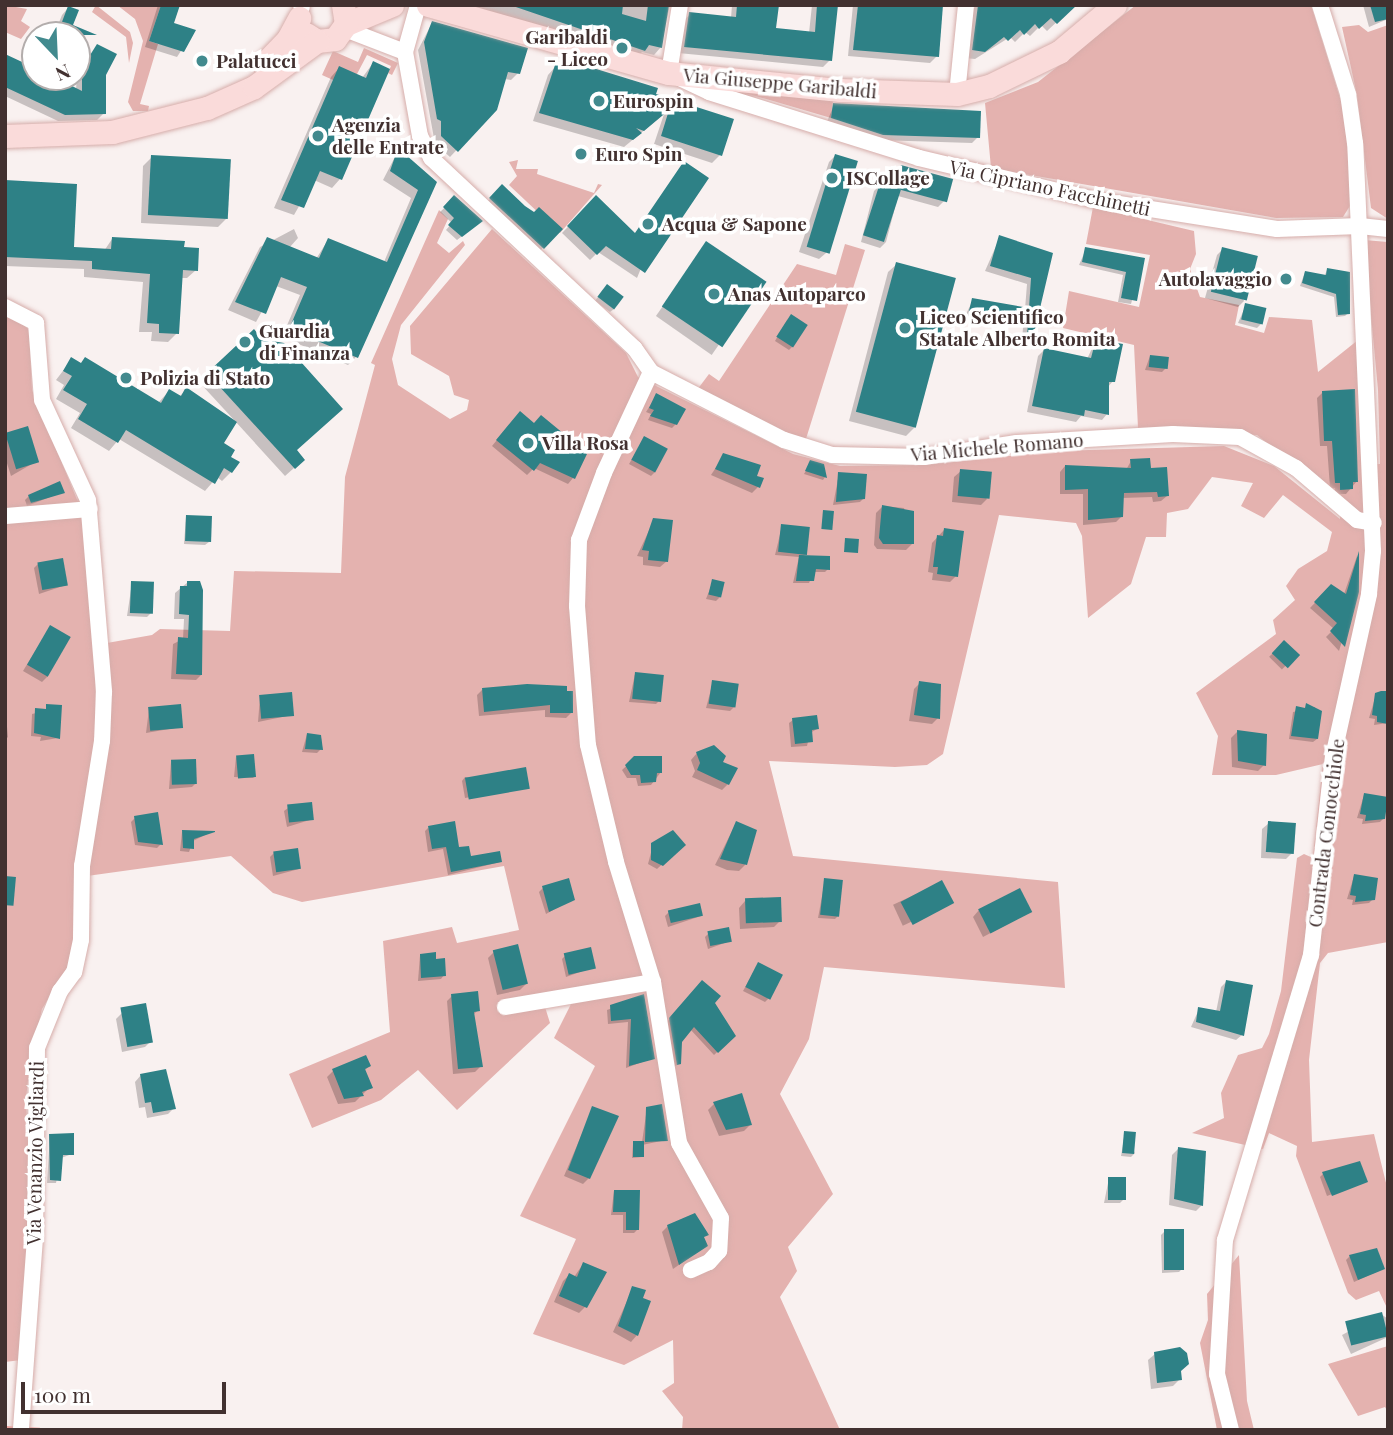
<!DOCTYPE html>
<html>
<head>
<meta charset="utf-8">
<style>
	body { margin:0 }
	#map { position:relative; width:1393px; height:1435px; overflow:hidden; background:#f9f1f0; font-family:"Playfair Display",serif }
	div>[style] { position:absolute }
	.green>* { inset:0; background:#e4b2af }
	.shadow>* { inset:0; background:#0003; transform-origin:0 0 }
	.stream>* { height:4.5px; margin:-2.25px; padding:0 2.25px; transform-origin:2.25px; border-radius:2.25px; background:#f3a29e }
	.building>* { inset:0; background:#2e8186; transform-origin:0 0 }
	.roads { filter:drop-shadow(0 0 2px #d6adaa) drop-shadow(0 0 2px #d6adaa) }
	.street>* { height:16px; margin:-8px; padding:0 8px; transform-origin:8px; border-radius:8px; background:#fff }
	.secondary>* { height:23px; margin:-11.5px; padding:0 11.5px; transform-origin:11.5px; border-radius:11.5px; background:#fadbda }
	.dots>* { width:19px; height:19px; translate:-50% -50%; box-sizing:border-box; border:4px solid #fff; border-radius:50% }
	span { translate:-50% -50%; white-space:nowrap; text-align:center; line-height:1.15; -webkit-text-stroke:7px #fff; paint-order:stroke }
	.poi-label { font-size:19px; color:#423130; font-weight:700 }
	.right { translate:-100% -50%; text-align:right }
	.left { translate:0 -50%; text-align:left }
	.street-label { font-size:19px; color:#423130 }
	.frame { position:absolute; inset:0; border:7px solid #423130; pointer-events:none }
	.north { position:absolute; left:21px; top:21px; width:70px; height:70px; box-sizing:border-box; background:#fff; border:2px solid #b3adac; border-radius:50%; rotate:157deg; font-size:19px; font-weight:700; line-height:28px; text-align:center; color:#423130 }
	.north::after { content:''; display:block; margin:auto; width:24px; height:32px; background:#428a8e; clip-path:polygon(50% 0,100% 100%,50% 72%,0 100%) }
	.scale { position:absolute; left:21px; top:1382px; width:205px; height:32px; box-sizing:border-box; border:4px solid #423130; border-top:0; padding-left:9px; font-size:21px; line-height:24px; white-space:nowrap; color:#423130; -webkit-text-stroke:5px #fff; paint-order:stroke }
</style>
</head>
<body>
<div id="map">
	<div class="green">
		<i style="clip-path:polygon(5px 5px,27px 9px,21px 21px,30px 27px,21px 39px,5px 32px)"></i>
		<i style="clip-path:polygon(96px 5px,130px 32px,133px 43px,129px 63px,126px 37px,92px 12px)"></i>
		<i style="clip-path:polygon(117px 5px,161px 5px,149px 41px,158px 44px,140px 104px,149px 106px,148px 111px,133px 111px,128px 102px,143px 41px,135px 19px)"></i>
		<i style="clip-path:polygon(1136px 5px,1311px 5px,1343px 108px,1353px 201px,1343px 217px,1276px 218px,991px 168px,985px 103px,1038px 82px)"></i>
		<i style="clip-path:polygon(1359px 25px,1368px 32px,1388px 25px,1388px 219px,1371px 208px,1357px 95px,1342px 27px)"></i>
		<i style="clip-path:polygon(364px 48px,398px 63px,392px 75px,388px 73px,391px 66px,367px 55px,357px 74px,333px 80px,322px 75px,333px 51px,358px 62px)"></i>
		<i style="clip-path:polygon(741px 88px,833px 101px,831px 118px,742px 92px)"></i>
		<i style="clip-path:polygon(518px 160px,516px 169px,538px 169px,537px 174px,594px 193px,598px 184px,602px 185px,560px 233px,509px 185px,517px 176px,509px 162px)"></i>
		<i style="clip-path:polygon(1093px 207px,1194px 231px,1196px 254px,1190px 269px,1200px 297px,1239px 305px,1235px 325px,1264px 333px,1269px 317px,1312px 320px,1318px 372px,1358px 340px,1363px 465px,1380px 464px,1378px 390px,1364px 240px,1388px 242px,1388px 942px,1328px 953px,1320px 963px,1309px 1060px,1312px 1142px,1374px 1134px,1388px 1191px,1388px 1310px,1379px 1291px,1356px 1300px,1348px 1293px,1296px 1156px,1297px 1146px,1269px 1133px,1263px 1149px,1192px 1133px,1224px 1118px,1221px 1093px,1238px 1055px,1262px 1048px,1269px 1034px,1281px 991px,1297px 858px,1304px 854px,1313px 858px,1323px 764px,1276px 775px,1212px 775px,1218px 736px,1196px 693px,1276px 634px,1273px 620px,1295px 600px,1286px 586px,1298px 569px,1327px 551px,1332px 532px,1283px 495px,1264px 518px,1241px 506px,1253px 483px,1212px 477px,1188px 509px,1167px 513px,1166px 537px,1146px 537px,1131px 584px,1088px 618px,1082px 536px,1076px 523px,999px 515px,943px 754px,927px 765px,895px 767px,769px 761px,793px 856px,1058px 882px,1065px 988px,824px 967px,809px 1039px,780px 1094px,833px 1194px,788px 1247px,797px 1271px,780px 1297px,840px 1430px,682px 1430px,683px 1417px,662px 1391px,674px 1383px,673px 1340px,624px 1365px,533px 1334px,576px 1239px,520px 1216px,595px 1066px,554px 1038px,571px 1004px,545px 1007px,550px 1023px,457px 1110px,418px 1070px,381px 1100px,312px 1128px,289px 1074px,390px 1032px,383px 941px,452px 927px,457px 943px,519px 930px,504px 866px,302px 902px,273px 893px,231px 856px,87px 876px,107px 643px,152px 635px,160px 629px,230px 631px,234px 571px,341px 573px,345px 477px,375px 365px,371px 363px,439px 210px,448px 219px,437px 243px,449px 253px,463px 241px,465px 245px,401px 325px,392px 359px,398px 385px,450px 419px,467px 410px,469px 400px,454px 395px,449px 376px,411px 354px,410px 326px,492px 229px,626px 353px,638px 377px,793px 454px,840px 466px,926px 465px,1056px 451px,1224px 446px,1274px 466px,1340px 519px,1341px 502px,1257px 435px,1138px 428px,1134px 345px,1063px 328px,1069px 291px,1139px 307px,1150px 255px,1086px 244px)"></i>
		<i style="clip-path:polygon(845px 244px,865px 250px,805px 442px,697px 390px,709px 374px,719px 381px,797px 264px,836px 275px)"></i>
		<i style="clip-path:polygon(5px 316px,17px 319px,29px 330px,32px 390px,85px 519px,95px 646px,95px 759px,77px 940px,69px 964px,42px 1009px,30px 1061px,26px 1099px,31px 1206px,21px 1360px,5px 1362px)"></i>
		<i style="clip-path:polygon(1239px 1255px,1247px 1401px,1254px 1430px,1217px 1430px,1200px 1343px,1208px 1320px,1207px 1294px)"></i>
		<i style="clip-path:polygon(1388px 1346px,1388px 1412px,1385px 1407px,1358px 1416px,1328px 1364px)"></i>
	</div>
	<div class="shadow">
		<i style="clip-path:polygon(158px 5px,178px 5px,172px 24px,194px 31px,177px 57px,145px 47px)"></i>
		<i style="clip-path:polygon(463px 5px,670px 5px,661px 47px,654px 55px,642px 52px,637px 57px)"></i>
		<i style="clip-path:polygon(732px 5px,777px 5px,774px 30px,809px 33px,812px 5px,836px 5px,830px 60px,823px 67px,678px 53px,684px 21px,690px 14px,731px 18px)"></i>
		<i style="clip-path:polygon(853px 5px,941px 5px,937px 56px,930px 63px,848px 56px)"></i>
		<i style="clip-path:polygon(977px 5px,1075px 5px,1047px 31px,1041px 25px,1030px 36px,1025px 32px,1015px 42px,1010px 37px,975px 59px,964px 58px,971px 12px)"></i>
		<i style="clip-path:polygon(1363px 5px,1388px 5px,1388px 19px,1369px 27px)"></i>
		<i style="clip-path:polygon(68px 8px,75px 35px,54px 35px,62px 15px)"></i>
		<i style="clip-path:polygon(432px 23px,518px 73px,511px 80px,504px 79px,495px 109px,450px 157px,435px 144px,418px 50px)"></i>
		<i style="clip-path:polygon(97px 46px,104px 74px,104px 113px,97px 120px,58px 121px,5px 96px,5px 56px,27px 66px,35px 51px,35px 77px,51px 77px,76px 90px,77px 75px)"></i>
		<i style="clip-path:polygon(373px 63px,340px 179px,332px 188px,314px 180px,294px 215px,274px 208px,331px 77px,339px 68px,362px 78px)"></i>
		<i style="clip-path:polygon(556px 66px,654px 95px,720px 155px,712px 163px,654px 144px,664px 114px,624px 147px,533px 121px,548px 75px)"></i>
		<i style="clip-path:polygon(834px 105px,978px 137px,972px 143px,876px 140px,826px 124px)"></i>
		<i style="clip-path:polygon(398px 151px,435px 183px,356px 357px,348px 365px,282px 337px,300px 295px,276px 286px,256px 322px,228px 310px,260px 247px,294px 229px,298px 238px,289px 248px,316px 259px,328px 240px,384px 262px,411px 198px,383px 180px)"></i>
		<i style="clip-path:polygon(835px 156px,826px 253px,819px 259px,799px 252px,829px 162px)"></i>
		<i style="clip-path:polygon(152px 157px,226px 219px,218px 227px,141px 223px,143px 166px)"></i>
		<i style="clip-path:polygon(684px 163px,637px 278px,598px 252px,590px 260px,562px 233px,596px 198px,634px 235px)"></i>
		<i style="clip-path:polygon(901px 167px,945px 200px,938px 207px,898px 196px,886px 242px,880px 248px,861px 242px,874px 191px,880px 185px,890px 188px)"></i>
		<i style="clip-path:polygon(5px 182px,72px 249px,104px 251px,112px 239px,182px 249px,196px 270px,187px 278px,180px 278px,177px 333px,168px 342px,151px 341px,152px 332px,139px 332px,143px 282px,84px 277px,84px 269px,5px 266px)"></i>
		<i style="clip-path:polygon(502px 186px,524px 207px,560px 229px,539px 252px,486px 203px)"></i>
		<i style="clip-path:polygon(455px 198px,477px 225px,457px 240px,446px 230px,452px 223px,440px 212px)"></i>
		<i style="clip-path:polygon(1000px 237px,1051px 254px,1032px 337px,1026px 343px,1022px 342px,1023px 327px,965px 316px,973px 300px,1025px 309px,1027px 284px,985px 271px)"></i>
		<i style="left:707px;top:243px;width:68px;height:89px;rotate:35deg"></i>
		<i style="clip-path:polygon(1086px 249px,1143px 260px,1131px 304px,1118px 302px,1123px 275px,1079px 265px)"></i>
		<i style="clip-path:polygon(1223px 249px,1244px 301px,1238px 307px,1205px 298px,1217px 255px)"></i>
		<i style="clip-path:polygon(897px 264px,915px 427px,906px 436px,849px 421px,888px 272px)"></i>
		<i style="clip-path:polygon(1327px 270px,1348px 313px,1345px 316px,1336px 317px,1334px 297px,1300px 286px,1305px 272px,1324px 277px)"></i>
		<i style="clip-path:polygon(603px 290px,614px 309px,610px 312px,595px 301px)"></i>
		<i style="clip-path:polygon(1246px 305px,1261px 324px,1257px 328px,1238px 323px)"></i>
		<i style="clip-path:polygon(787px 320px,793px 346px,789px 350px,775px 341px)"></i>
		<i style="clip-path:polygon(254px 332px,295px 450px,303px 460px,285px 476px,235px 421px,222px 444px,231px 472px,222px 481px,217px 477px,205px 491px,119px 439px,109px 451px,71px 428px,80px 413px,56px 399px,64px 385px,56px 380px,72px 359px,158px 403px,169px 391px,179px 397px,186px 390px,235px 421px,199px 382px)"></i>
		<i style="clip-path:polygon(1096px 340px,1113px 381px,1107px 388px,1107px 414px,1102px 420px,1081px 416px,1076px 422px,1027px 412px,1038px 356px,1044px 350px,1087px 359px)"></i>
		<i style="clip-path:polygon(1150px 356px,1166px 368px,1162px 372px,1145px 370px)"></i>
		<i style="clip-path:polygon(1323px 392px,1357px 481px,1346px 494px,1335px 494px,1335px 488px,1330px 488px,1327px 446px,1320px 446px,1317px 398px)"></i>
		<i style="clip-path:polygon(656px 396px,676px 424px,672px 428px,648px 420px,651px 414px,646px 412px)"></i>
		<i style="clip-path:polygon(514px 419px,557px 440px,573px 478px,568px 484px,534px 468px,527px 475px,492px 446px)"></i>
		<i style="clip-path:polygon(7px 437px,37px 461px,11px 476px,5px 457px)"></i>
		<i style="clip-path:polygon(644px 439px,655px 472px,651px 476px,629px 464px)"></i>
		<i style="clip-path:polygon(724px 455px,755px 476px,758px 487px,752px 493px,711px 475px)"></i>
		<i style="clip-path:polygon(1131px 461px,1149px 470px,1167px 496px,1161px 501px,1153px 502px,1152px 497px,1122px 498px,1122px 516px,1116px 522px,1083px 525px,1083px 494px,1060px 494px,1060px 472px,1065px 466px,1126px 470px)"></i>
		<i style="clip-path:polygon(811px 462px,825px 477px,823px 480px,804px 474px)"></i>
		<i style="clip-path:polygon(961px 471px,987px 499px,981px 505px,952px 502px,954px 477px)"></i>
		<i style="clip-path:polygon(839px 474px,864px 498px,860px 502px,833px 505px)"></i>
		<i style="clip-path:polygon(63px 492px,27px 506px,25px 500px,29px 496px)"></i>
		<i style="clip-path:polygon(883px 506px,904px 508px,912px 544px,906px 550px,877px 549px,874px 545px,876px 513px)"></i>
		<i style="clip-path:polygon(186px 516px,209px 542px,205px 545px,184px 544px)"></i>
		<i style="clip-path:polygon(654px 520px,667px 561px,660px 567px,643px 565px,643px 557px,637px 556px)"></i>
		<i style="clip-path:polygon(1388px 522px,1388px 550px,1386px 550px,1387px 523px)"></i>
		<i style="clip-path:polygon(782px 526px,806px 554px,802px 557px,828px 569px,825px 572px,814px 572px,809px 583px,793px 583px,799px 557px,775px 555px)"></i>
		<i style="clip-path:polygon(944px 530px,956px 576px,950px 582px,932px 580px,933px 573px,928px 572px,932px 543px)"></i>
		<i style="clip-path:polygon(1357px 556px,1357px 592px,1339px 651px,1326px 637px,1334px 629px,1310px 608px,1331px 586px,1344px 594px)"></i>
		<i style="clip-path:polygon(38px 564px,66px 585px,39px 594px,34px 568px)"></i>
		<i style="clip-path:polygon(713px 581px,720px 597px,716px 601px,706px 599px)"></i>
		<i style="clip-path:polygon(188px 582px,201px 675px,196px 680px,171px 679px,173px 644px,183px 639px,184px 619px,174px 619px,175px 593px)"></i>
		<i style="clip-path:polygon(132px 583px,151px 613px,147px 617px,127px 616px)"></i>
		<i style="clip-path:polygon(50px 627px,48px 676px,42px 682px,23px 671px)"></i>
		<i style="left:1284px;top:642px;width:18px;height:21px;rotate:45deg"></i>
		<i style="clip-path:polygon(635px 674px,659px 701px,656px 704px,629px 702px)"></i>
		<i style="clip-path:polygon(713px 682px,734px 707px,730px 711px,706px 708px)"></i>
		<i style="clip-path:polygon(920px 683px,938px 718px,932px 724px,909px 721px,914px 689px)"></i>
		<i style="clip-path:polygon(482px 690px,565px 693px,572px 712px,566px 718px,545px 717px,545px 710px,479px 716px,477px 695px)"></i>
		<i style="clip-path:polygon(1376px 695px,1388px 723px,1374px 725px,1375px 719px,1369px 718px)"></i>
		<i style="clip-path:polygon(260px 697px,292px 715px,258px 722px)"></i>
		<i style="clip-path:polygon(5px 707px,8px 737px,5px 740px)"></i>
		<i style="clip-path:polygon(60px 707px,58px 738px,40px 741px,41px 737px,31px 736px,32px 714px)"></i>
		<i style="clip-path:polygon(1315px 707px,1317px 739px,1313px 742px,1289px 739px,1293px 712px)"></i>
		<i style="clip-path:polygon(149px 709px,181px 727px,146px 733px)"></i>
		<i style="clip-path:polygon(793px 720px,817px 729px,810px 733px,807px 746px,791px 747px,789px 723px)"></i>
		<i style="clip-path:polygon(1238px 731px,1264px 765px,1258px 771px,1232px 767px,1231px 738px)"></i>
		<i style="clip-path:polygon(307px 734px,321px 749px,317px 753px,302px 752px)"></i>
		<i style="clip-path:polygon(697px 753px,721px 763px,728px 784px,722px 790px,692px 777px,695px 771px,691px 760px)"></i>
		<i style="clip-path:polygon(236px 757px,255px 776px,253px 778px,234px 777px)"></i>
		<i style="clip-path:polygon(635px 758px,661px 772px,651px 785px,638px 786px,636px 778px,627px 778px,622px 770px)"></i>
		<i style="clip-path:polygon(171px 762px,195px 784px,192px 787px,169px 789px)"></i>
		<i style="clip-path:polygon(465px 777px,528px 788px,465px 798px,462px 781px)"></i>
		<i style="clip-path:polygon(1364px 795px,1384px 818px,1380px 822px,1362px 824px,1363px 819px,1357px 818px)"></i>
		<i style="clip-path:polygon(288px 808px,313px 819px,287px 827px,284px 811px)"></i>
		<i style="clip-path:polygon(135px 818px,161px 844px,157px 848px,135px 845px,131px 822px)"></i>
		<i style="clip-path:polygon(736px 823px,745px 865px,739px 871px,727px 870px,715px 865px)"></i>
		<i style="clip-path:polygon(1269px 823px,1292px 853px,1286px 859px,1261px 858px,1262px 829px)"></i>
		<i style="clip-path:polygon(428px 828px,470px 858px,500px 862px,448px 875px,443px 849px,428px 852px,425px 831px)"></i>
		<i style="clip-path:polygon(182px 832px,211px 832px,193px 841px,189px 852px,180px 851px)"></i>
		<i style="clip-path:polygon(684px 844px,657px 869px,648px 864px,653px 845px)"></i>
		<i style="clip-path:polygon(274px 853px,299px 869px,273px 876px,270px 857px)"></i>
		<i style="clip-path:polygon(1354px 876px,1373px 899px,1369px 903px,1352px 905px,1353px 900px,1347px 899px)"></i>
		<i style="clip-path:polygon(825px 880px,838px 916px,835px 919px,818px 918px)"></i>
		<i style="left:942px;top:882px;width:23px;height:54px;rotate:65deg"></i>
		<i style="clip-path:polygon(543px 888px,573px 899px,546px 914px,539px 892px)"></i>
		<i style="clip-path:polygon(745px 901px,780px 921px,774px 927px,740px 929px,739px 908px)"></i>
		<i style="clip-path:polygon(979px 910px,1030px 912px,983px 937px,973px 917px)"></i>
		<i style="clip-path:polygon(669px 912px,701px 916px,668px 927px,665px 916px)"></i>
		<i style="clip-path:polygon(709px 933px,730px 941px,708px 949px,705px 937px)"></i>
		<i style="clip-path:polygon(494px 952px,526px 984px,520px 990px,497px 995px,488px 958px)"></i>
		<i style="clip-path:polygon(420px 955px,434px 961px,444px 975px,441px 979px,418px 981px)"></i>
		<i style="clip-path:polygon(565px 956px,594px 967px,566px 977px,562px 959px)"></i>
		<i style="clip-path:polygon(758px 964px,768px 999px,765px 1002px,743px 991px)"></i>
		<i style="clip-path:polygon(702px 982px,734px 1036px,714px 1055px,690px 1029px,680px 1042px,680px 1063px,674px 1067px,667px 1022px)"></i>
		<i style="clip-path:polygon(1226px 982px,1242px 1035px,1236px 1040px,1191px 1027px,1199px 1009px,1216px 1012px,1221px 987px)"></i>
		<i style="clip-path:polygon(452px 996px,478px 1010px,473px 1015px,481px 1066px,475px 1072px,453px 1074px,447px 1001px)"></i>
		<i style="clip-path:polygon(643px 996px,653px 1058px,626px 1068px,628px 1022px,608px 1024px,607px 1010px)"></i>
		<i style="clip-path:polygon(122px 1013px,151px 1041px,145px 1047px,122px 1052px,116px 1019px)"></i>
		<i style="clip-path:polygon(369px 1066px,364px 1071px,370px 1087px,355px 1102px,338px 1104px,327px 1077px,333px 1071px)"></i>
		<i style="clip-path:polygon(141px 1075px,174px 1108px,168px 1114px,147px 1118px,145px 1107px,139px 1108px,135px 1082px)"></i>
		<i style="clip-path:polygon(714px 1104px,750px 1125px,744px 1131px,719px 1136px,708px 1110px)"></i>
		<i style="clip-path:polygon(593px 1108px,589px 1178px,583px 1184px,564px 1176px)"></i>
		<i style="clip-path:polygon(647px 1108px,666px 1140px,642px 1145px,642px 1157px,632px 1158px,633px 1144px,642px 1142px)"></i>
		<i style="clip-path:polygon(1125px 1133px,1135px 1153px,1131px 1157px,1121px 1156px)"></i>
		<i style="clip-path:polygon(50px 1135px,72px 1154px,61px 1158px,56px 1183px,47px 1183px)"></i>
		<i style="clip-path:polygon(1179px 1148px,1202px 1205px,1196px 1211px,1169px 1205px,1172px 1155px)"></i>
		<i style="clip-path:polygon(1323px 1174px,1364px 1182px,1327px 1196px,1320px 1177px)"></i>
		<i style="clip-path:polygon(1109px 1178px,1124px 1199px,1120px 1203px,1104px 1203px)"></i>
		<i style="clip-path:polygon(614px 1191px,637px 1230px,634px 1233px,623px 1233px,623px 1215px,611px 1215px)"></i>
		<i style="clip-path:polygon(668px 1226px,702px 1238px,706px 1246px,673px 1269px,662px 1232px)"></i>
		<i style="clip-path:polygon(1165px 1231px,1183px 1268px,1179px 1272px,1162px 1273px,1161px 1235px)"></i>
		<i style="clip-path:polygon(1350px 1256px,1383px 1269px,1354px 1282px,1346px 1260px)"></i>
		<i style="clip-path:polygon(583px 1264px,585px 1307px,579px 1313px,554px 1302px,563px 1281px,569px 1275px,574px 1277px)"></i>
		<i style="clip-path:polygon(633px 1288px,637px 1335px,631px 1342px,613px 1332px)"></i>
		<i style="clip-path:polygon(1381px 1314px,1388px 1319px,1388px 1337px,1351px 1354px,1342px 1335px)"></i>
		<i style="clip-path:polygon(1155px 1354px,1179px 1371px,1180px 1379px,1173px 1386px,1151px 1389px,1148px 1360px)"></i>
	</div>
	<div class="stream">
		<i style="left:5px;top:1428px;width:34px;rotate:3deg"></i>
	</div>
	<div class="building">
		<i style="clip-path:polygon(161px 5px,180px 5px,174px 23px,196px 30px,184px 52px,149px 41px)"></i>
		<i style="clip-path:polygon(510px 5px,623px 5px,622px 14px,646px 21px,648px 5px,669px 5px,662px 48px,649px 45px,645px 51px)"></i>
		<i style="clip-path:polygon(737px 5px,779px 5px,776px 28px,815px 32px,817px 5px,838px 5px,832px 61px,684px 47px,689px 12px,736px 17px)"></i>
		<i style="clip-path:polygon(858px 5px,943px 5px,939px 57px,853px 50px)"></i>
		<i style="clip-path:polygon(978px 5px,1077px 5px,1057px 24px,1051px 18px,1039px 29px,1035px 24px,1024px 35px,1020px 30px,1008px 41px,1004px 37px,985px 52px,972px 50px)"></i>
		<i style="clip-path:polygon(1370px 5px,1388px 5px,1388px 19px,1375px 22px)"></i>
		<i style="clip-path:polygon(68px 6px,79px 10px,73px 25px,97px 35px,57px 35px)"></i>
		<i style="clip-path:polygon(432px 21px,528px 48px,520px 74px,508px 72px,497px 110px,458px 152px,441px 136px,441px 121px,437px 119px,424px 42px)"></i>
		<i style="clip-path:polygon(97px 44px,117px 54px,106px 75px,106px 114px,65px 115px,5px 87px,5px 54px,35px 68px,35px 77px,54px 77px,82px 91px,82px 68px)"></i>
		<i style="clip-path:polygon(564px 59px,658px 88px,656px 94px,734px 119px,722px 156px,661px 136px,669px 110px,644px 131px,636px 128px,642px 133px,633px 140px,539px 113px,555px 65px)"></i>
		<i style="clip-path:polygon(373px 61px,390px 69px,342px 180px,320px 171px,304px 208px,281px 200px,339px 66px,366px 78px)"></i>
		<i style="clip-path:polygon(833px 103px,981px 111px,980px 138px,883px 135px,831px 118px)"></i>
		<i style="clip-path:polygon(398px 148px,437px 182px,358px 358px,289px 329px,307px 287px,281px 277px,266px 314px,235px 302px,267px 237px,319px 258px,328px 238px,387px 262px,418px 190px,390px 171px)"></i>
		<i style="left:835px;top:154px;width:24px;height:97px;rotate:17deg"></i>
		<i style="left:151px;top:155px;width:80px;height:60px;rotate:3deg"></i>
		<i style="clip-path:polygon(684px 161px,709px 178px,645px 273px,606px 246px,597px 255px,567px 226px,596px 195px,635px 233px)"></i>
		<i style="left:901px;top:165px;width:54px;height:24px;rotate:15deg"></i>
		<i style="clip-path:polygon(5px 180px,77px 184px,74px 247px,111px 249px,112px 237px,185px 241px,184px 247px,199px 248px,198px 271px,183px 270px,179px 334px,159px 333px,159px 324px,147px 323px,150px 274px,92px 269px,92px 261px,5px 257px)"></i>
		<i style="left:880px;top:183px;width:22px;height:55px;rotate:18deg"></i>
		<i style="clip-path:polygon(502px 184px,525px 206px,534px 212px,539px 207px,563px 229px,544px 249px,489px 198px)"></i>
		<i style="clip-path:polygon(454px 195px,483px 221px,462px 237px,448px 225px,454px 218px,443px 207px)"></i>
		<i style="clip-path:polygon(999px 235px,1053px 253px,1033px 338px,1027px 337px,1028px 322px,969px 311px,972px 298px,1029px 308px,1031px 278px,990px 266px)"></i>
		<i style="left:706px;top:241px;width:73px;height:79px;rotate:34deg"></i>
		<i style="clip-path:polygon(1085px 247px,1145px 258px,1137px 301px,1121px 298px,1126px 272px,1082px 262px)"></i>
		<i style="left:1222px;top:247px;width:37px;height:46px;rotate:14deg"></i>
		<i style="left:896px;top:262px;width:62px;height:155px;rotate:15deg"></i>
		<i style="clip-path:polygon(1327px 268px,1350px 272px,1350px 314px,1338px 315px,1336px 294px,1302px 283px,1305px 271px,1326px 275px)"></i>
		<i style="left:607px;top:284px;width:21px;height:16px;rotate:37deg"></i>
		<i style="left:1245px;top:303px;width:22px;height:17px;rotate:13deg"></i>
		<i style="left:791px;top:314px;width:20px;height:27px;rotate:33deg"></i>
		<i style="clip-path:polygon(254px 329px,262px 339px,284px 343px,343px 409px,297px 450px,305px 460px,295px 469px,207px 373px)"></i>
		<i style="clip-path:polygon(1096px 339px,1123px 344px,1115px 382px,1109px 382px,1109px 415px,1085px 410px,1084px 416px,1032px 406px,1044px 348px,1091px 358px)"></i>
		<i style="left:1150px;top:355px;width:19px;height:12px;rotate:6deg"></i>
		<i style="clip-path:polygon(71px 357px,81px 363px,85px 357px,161px 403px,169px 389px,181px 396px,186px 387px,237px 422px,224px 443px,235px 450px,231px 457px,240px 462px,232px 473px,224px 468px,215px 484px,126px 430px,118px 443px,78px 419px,87px 404px,63px 390px,72px 376px,63px 371px)"></i>
		<i style="clip-path:polygon(1355px 389px,1358px 482px,1353px 482px,1353px 489px,1340px 490px,1340px 483px,1335px 483px,1332px 441px,1324px 441px,1322px 391px)"></i>
		<i style="clip-path:polygon(656px 393px,686px 409px,677px 425px,650px 416px,654px 410px,649px 408px)"></i>
		<i style="clip-path:polygon(520px 411px,534px 423px,541px 415px,564px 434px,560px 440px,587px 454px,575px 479px,540px 463px,534px 471px,496px 440px)"></i>
		<i style="left:28px;top:426px;width:38px;height:24px;rotate:73deg"></i>
		<i style="left:644px;top:436px;width:27px;height:27px;rotate:28deg"></i>
		<i style="clip-path:polygon(723px 453px,761px 465px,757px 476px,764px 478px,760px 488px,715px 469px)"></i>
		<i style="clip-path:polygon(1150px 458px,1151px 468px,1167px 467px,1169px 496px,1158px 497px,1157px 492px,1124px 493px,1123px 517px,1088px 520px,1088px 489px,1065px 490px,1065px 465px,1131px 468px,1130px 459px)"></i>
		<i style="clip-path:polygon(810px 460px,824px 464px,827px 478px,805px 471px)"></i>
		<i style="left:960px;top:469px;width:32px;height:27px;rotate:5deg"></i>
		<i style="clip-path:polygon(838px 472px,867px 474px,865px 499px,836px 502px)"></i>
		<i style="clip-path:polygon(60px 481px,65px 493px,31px 503px,28px 495px)"></i>
		<i style="clip-path:polygon(882px 505px,914px 511px,914px 544px,883px 544px,879px 538px)"></i>
		<i style="left:823px;top:510px;width:11px;height:19px;rotate:5deg"></i>
		<i style="left:186px;top:515px;width:26px;height:26px;rotate:2deg"></i>
		<i style="clip-path:polygon(653px 518px,673px 520px,668px 562px,648px 560px,649px 551px,642px 550px)"></i>
		<i style="left:781px;top:524px;width:29px;height:28px;rotate:6deg"></i>
		<i style="clip-path:polygon(944px 528px,964px 531px,958px 577px,937px 574px,938px 567px,933px 567px,937px 535px,943px 536px)"></i>
		<i style="left:845px;top:538px;width:14px;height:14px;rotate:4deg"></i>
		<i style="clip-path:polygon(1359px 551px,1359px 592px,1345px 647px,1330px 631px,1337px 623px,1314px 602px,1331px 584px,1346px 594px)"></i>
		<i style="clip-path:polygon(799px 555px,830px 556px,830px 570px,816px 569px,814px 581px,796px 581px)"></i>
		<i style="left:63px;top:558px;width:28px;height:26px;rotate:80deg"></i>
		<i style="left:712px;top:579px;width:13px;height:16px;rotate:13deg"></i>
		<i style="left:131px;top:581px;width:23px;height:32px;rotate:2deg"></i>
		<i style="clip-path:polygon(187px 581px,200px 581px,203px 590px,202px 675px,176px 674px,178px 637px,188px 638px,189px 615px,179px 614px,180px 586px,187px 586px)"></i>
		<i style="left:50px;top:625px;width:24px;height:46px;rotate:30deg"></i>
		<i style="left:1284px;top:640px;width:22px;height:18px;rotate:43deg"></i>
		<i style="left:635px;top:672px;width:29px;height:27px;rotate:6deg"></i>
		<i style="left:712px;top:680px;width:27px;height:24px;rotate:8deg"></i>
		<i style="clip-path:polygon(919px 681px,941px 684px,940px 719px,914px 715px)"></i>
		<i style="clip-path:polygon(527px 684px,567px 686px,567px 691px,573px 691px,573px 713px,550px 713px,550px 705px,484px 712px,482px 688px)"></i>
		<i style="clip-path:polygon(1381px 691px,1388px 691px,1388px 724px,1377px 722px,1377px 716px,1372px 715px,1375px 693px)"></i>
		<i style="left:292px;top:692px;width:24px;height:33px;rotate:85deg"></i>
		<i style="clip-path:polygon(1306px 703px,1322px 711px,1318px 739px,1291px 736px,1296px 706px,1305px 708px)"></i>
		<i style="clip-path:polygon(46px 704px,62px 705px,60px 739px,34px 733px,35px 708px,46px 709px)"></i>
		<i style="left:181px;top:704px;width:24px;height:33px;rotate:85deg"></i>
		<i style="clip-path:polygon(817px 715px,819px 729px,812px 730px,813px 742px,795px 744px,792px 718px)"></i>
		<i style="clip-path:polygon(1237px 730px,1267px 734px,1266px 766px,1238px 761px)"></i>
		<i style="clip-path:polygon(307px 733px,321px 735px,323px 750px,305px 749px)"></i>
		<i style="clip-path:polygon(714px 745px,726px 756px,723px 762px,738px 768px,729px 785px,697px 770px,700px 763px,696px 752px)"></i>
		<i style="left:254px;top:754px;width:23px;height:18px;rotate:85deg"></i>
		<i style="clip-path:polygon(634px 756px,662px 756px,662px 773px,657px 773px,656px 782px,641px 783px,640px 775px,631px 775px,625px 765px)"></i>
		<i style="left:196px;top:759px;width:25px;height:25px;rotate:88deg"></i>
		<i style="left:526px;top:767px;width:22px;height:62px;rotate:80deg"></i>
		<i style="clip-path:polygon(1364px 793px,1388px 797px,1385px 819px,1365px 821px,1366px 815px,1360px 814px)"></i>
		<i style="left:312px;top:802px;width:18px;height:25px;rotate:84deg"></i>
		<i style="clip-path:polygon(158px 812px,163px 845px,138px 842px,134px 816px)"></i>
		<i style="clip-path:polygon(455px 821px,459px 847px,469px 846px,471px 856px,500px 851px,502px 862px,451px 872px,446px 847px,432px 849px,428px 826px)"></i>
		<i style="clip-path:polygon(736px 821px,757px 830px,747px 865px,720px 859px)"></i>
		<i style="left:1268px;top:821px;width:28px;height:31px;rotate:4deg"></i>
		<i style="clip-path:polygon(182px 830px,215px 831px,215px 832px,194px 839px,194px 849px,183px 848px)"></i>
		<i style="clip-path:polygon(673px 830px,686px 845px,663px 866px,651px 860px,651px 843px)"></i>
		<i style="left:298px;top:848px;width:21px;height:25px;rotate:82deg"></i>
		<i style="clip-path:polygon(1354px 874px,1378px 878px,1375px 900px,1355px 902px,1356px 896px,1350px 895px)"></i>
		<i style="left:5px;top:876px;width:11px;height:29px;rotate:5deg"></i>
		<i style="clip-path:polygon(569px 878px,575px 900px,549px 912px,542px 886px)"></i>
		<i style="left:824px;top:878px;width:19px;height:37px;rotate:6deg"></i>
		<i style="left:942px;top:880px;width:26px;height:47px;rotate:62deg"></i>
		<i style="left:1020px;top:888px;width:27px;height:47px;rotate:63deg"></i>
		<i style="left:781px;top:897px;width:25px;height:36px;rotate:88deg"></i>
		<i style="left:700px;top:903px;width:13px;height:33px;rotate:77deg"></i>
		<i style="left:729px;top:927px;width:15px;height:22px;rotate:79deg"></i>
		<i style="left:518px;top:944px;width:41px;height:26px;rotate:76deg"></i>
		<i style="left:591px;top:947px;width:22px;height:28px;rotate:77deg"></i>
		<i style="clip-path:polygon(436px 952px,436px 959px,445px 958px,446px 976px,421px 978px,420px 954px)"></i>
		<i style="left:758px;top:962px;width:28px;height:28px;rotate:27deg"></i>
		<i style="clip-path:polygon(702px 980px,721px 996px,715px 1003px,736px 1036px,718px 1053px,694px 1027px,682px 1042px,681px 1064px,677px 1065px,669px 1018px)"></i>
		<i style="clip-path:polygon(1226px 980px,1253px 985px,1244px 1036px,1196px 1022px,1198px 1007px,1220px 1011px)"></i>
		<i style="clip-path:polygon(478px 991px,480px 1011px,474px 1012px,483px 1067px,458px 1069px,451px 994px)"></i>
		<i style="clip-path:polygon(644px 994px,655px 1059px,629px 1066px,631px 1019px,611px 1021px,610px 1005px)"></i>
		<i style="left:146px;top:1003px;width:40px;height:26px;rotate:80deg"></i>
		<i style="clip-path:polygon(366px 1055px,371px 1066px,365px 1069px,373px 1088px,362px 1092px,364px 1096px,344px 1099px,332px 1069px)"></i>
		<i style="clip-path:polygon(166px 1069px,176px 1109px,153px 1113px,151px 1102px,145px 1103px,140px 1074px)"></i>
		<i style="clip-path:polygon(742px 1093px,752px 1125px,726px 1130px,713px 1102px)"></i>
		<i style="clip-path:polygon(662px 1104px,668px 1141px,645px 1142px,646px 1107px)"></i>
		<i style="clip-path:polygon(592px 1106px,619px 1116px,590px 1179px,568px 1170px)"></i>
		<i style="left:1124px;top:1131px;width:12px;height:22px;rotate:5deg"></i>
		<i style="clip-path:polygon(74px 1133px,74px 1155px,63px 1155px,61px 1181px,50px 1180px,49px 1134px)"></i>
		<i style="left:633px;top:1141px;width:11px;height:16px"></i>
		<i style="clip-path:polygon(1178px 1147px,1206px 1151px,1203px 1206px,1174px 1199px)"></i>
		<i style="clip-path:polygon(1360px 1161px,1368px 1182px,1332px 1196px,1322px 1172px)"></i>
		<i style="left:1108px;top:1177px;width:18px;height:23px"></i>
		<i style="clip-path:polygon(614px 1190px,640px 1190px,639px 1230px,626px 1230px,626px 1212px,613px 1212px)"></i>
		<i style="clip-path:polygon(695px 1213px,709px 1235px,704px 1237px,708px 1246px,679px 1265px,667px 1225px)"></i>
		<i style="left:1164px;top:1229px;width:20px;height:41px"></i>
		<i style="clip-path:polygon(1377px 1248px,1385px 1269px,1358px 1280px,1349px 1255px)"></i>
		<i style="clip-path:polygon(583px 1262px,607px 1272px,587px 1308px,559px 1296px,569px 1273px,577px 1277px)"></i>
		<i style="clip-path:polygon(632px 1286px,646px 1290px,643px 1298px,651px 1301px,638px 1336px,618px 1326px)"></i>
		<i style="left:1382px;top:1312px;width:25px;height:38px;rotate:76deg"></i>
		<i style="clip-path:polygon(1180px 1347px,1187px 1353px,1189px 1364px,1181px 1371px,1182px 1380px,1157px 1383px,1154px 1352px)"></i>
	</div>
	<div class="roads">
		<div class="street">
			<i style="left:301px;top:5px;width:2px;rotate:63deg"></i>
			<i style="left:680px;top:5px;width:69px;rotate:99.2deg"></i>
			<i style="left:669px;top:73px;width:44px;rotate:25.4deg"></i>
			<i style="left:709px;top:92px;width:220px;rotate:17.4deg"></i>
			<i style="left:919px;top:158px;width:186px;rotate:13.4deg"></i>
			<i style="left:1100px;top:201px;width:179px;rotate:9deg"></i>
			<i style="left:1277px;top:229px;width:83px;rotate:-2.1deg"></i>
			<i style="left:1360px;top:226px;width:28px;rotate:6deg"></i>
			<i style="left:345px;top:29px;width:64px;rotate:21deg"></i>
			<i style="left:405px;top:52px;width:85px;rotate:79.9deg"></i>
			<i style="left:420px;top:136px;width:25px;rotate:63deg"></i>
			<i style="left:431px;top:158px;width:279px;rotate:43.1deg"></i>
			<i style="left:635px;top:349px;width:28px;rotate:55deg"></i>
			<i style="left:651px;top:372px;width:149px;rotate:27.1deg"></i>
			<i style="left:784px;top:440px;width:50px;rotate:17.4deg"></i>
			<i style="left:832px;top:455px;width:92px;rotate:1.2deg"></i>
			<i style="left:924px;top:457px;width:94px;rotate:-8.6deg"></i>
			<i style="left:1017px;top:443px;width:156px;rotate:-3.3deg"></i>
			<i style="left:1173px;top:434px;width:67px;rotate:2.6deg"></i>
			<i style="left:1240px;top:437px;width:64px;rotate:29deg"></i>
			<i style="left:1296px;top:468px;width:80px;rotate:40.4deg"></i>
			<i style="left:1357px;top:520px;width:17px;rotate:10deg"></i>
			<i style="left:405px;top:52px;width:49px;rotate:-74.5deg"></i>
			<i style="left:957px;top:94px;width:89px;rotate:-84.2deg"></i>
			<i style="left:5px;top:307px;width:35px;rotate:27deg"></i>
			<i style="left:36px;top:323px;width:77px;rotate:85.5deg"></i>
			<i style="left:42px;top:400px;width:110px;rotate:65.3deg"></i>
			<i style="left:88px;top:500px;width:193px;rotate:85.2deg"></i>
			<i style="left:104px;top:692px;width:49px;rotate:92.3deg"></i>
			<i style="left:102px;top:741px;width:127px;rotate:99.1deg"></i>
			<i style="left:82px;top:866px;width:74px;rotate:90.8deg"></i>
			<i style="left:81px;top:940px;width:33px;rotate:102deg"></i>
			<i style="left:74px;top:972px;width:24px;rotate:126deg"></i>
			<i style="left:60px;top:991px;width:61px;rotate:112deg"></i>
			<i style="left:37px;top:1048px;width:190px;rotate:90.6deg"></i>
			<i style="left:35px;top:1238px;width:193px;rotate:94.2deg"></i>
			<i style="left:651px;top:372px;width:111px;rotate:115deg"></i>
			<i style="left:604px;top:473px;width:72px;rotate:110.5deg"></i>
			<i style="left:579px;top:540px;width:66px;rotate:91.7deg"></i>
			<i style="left:577px;top:606px;width:139px;rotate:85.5deg"></i>
			<i style="left:588px;top:745px;width:120px;rotate:76.5deg"></i>
			<i style="left:616px;top:862px;width:126px;rotate:72.9deg"></i>
			<i style="left:653px;top:982px;width:163px;rotate:80.8deg"></i>
			<i style="left:679px;top:1143px;width:86px;rotate:60.8deg"></i>
			<i style="left:721px;top:1218px;width:33px;rotate:93deg"></i>
			<i style="left:719px;top:1251px;width:15px;rotate:132deg"></i>
			<i style="left:709px;top:1262px;width:20px;rotate:156deg"></i>
			<i style="left:5px;top:516px;width:85px;rotate:-4.7deg"></i>
			<i style="left:505px;top:1007px;width:150px;rotate:-9.6deg"></i>
			<i style="left:1231px;top:1430px;width:58px;rotate:-104deg"></i>
			<i style="left:1217px;top:1374px;width:134px;rotate:-86.6deg"></i>
			<i style="left:1225px;top:1240px;width:298px;rotate:-73.2deg"></i>
			<i style="left:1311px;top:955px;width:199px;rotate:-83.7deg"></i>
			<i style="left:1333px;top:757px;width:167px;rotate:-77.5deg"></i>
			<i style="left:1369px;top:594px;width:43px;rotate:-84.7deg"></i>
			<i style="left:1373px;top:551px;width:408px;rotate:-92.5deg"></i>
			<i style="left:1355px;top:143px;width:49px;rotate:-98.1deg"></i>
			<i style="left:1348px;top:94px;width:93px;rotate:-107.5deg"></i>
		</div>
		<div class="secondary">
			<i style="left:428px;top:5px;width:250px;rotate:15.8deg"></i>
			<i style="left:669px;top:73px;width:172px;rotate:5.7deg"></i>
			<i style="left:840px;top:90px;width:117px;rotate:2deg"></i>
			<i style="left:957px;top:94px;width:33px;rotate:-14deg"></i>
			<i style="left:989px;top:86px;width:78px;rotate:-25.9deg"></i>
			<i style="left:1059px;top:52px;width:73px;rotate:-40deg"></i>
			<i style="left:346px;top:24px;width:50px;rotate:-22.4deg"></i>
			<i style="left:306px;top:34px;width:13px;rotate:32deg"></i>
			<i style="left:317px;top:41px;width:18px;rotate:-6deg"></i>
			<i style="left:335px;top:39px;width:19px;rotate:-54deg"></i>
			<i style="left:346px;top:24px;width:19px;rotate:-99deg"></i>
			<i style="left:265px;top:63px;width:33px;rotate:-46deg"></i>
			<i style="left:288px;top:39px;width:24px;rotate:-62deg"></i>
			<i style="left:5px;top:136px;width:107px;rotate:-2.1deg"></i>
			<i style="left:112px;top:132px;width:98px;rotate:-14.2deg"></i>
			<i style="left:207px;top:108px;width:51px;rotate:-24.1deg"></i>
			<i style="left:254px;top:87px;width:78px;rotate:-36.1deg"></i>
		</div>
	</div>
	<div class="dots">
		<i style="left:622px;top:48px;background:#428a8e"></i>
		<i style="left:202px;top:61px;background:#428a8e"></i>
		<i style="left:599px;top:101px;background:#428a8e"></i>
		<i style="left:318px;top:136px;background:#428a8e"></i>
		<i style="left:581px;top:154px;background:#428a8e"></i>
		<i style="left:832px;top:178px;background:#428a8e"></i>
		<i style="left:648px;top:224px;background:#428a8e"></i>
		<i style="left:1286px;top:279px;background:#428a8e"></i>
		<i style="left:714px;top:294px;background:#428a8e"></i>
		<i style="left:905px;top:328px;background:#428a8e"></i>
		<i style="left:245px;top:342px;background:#428a8e"></i>
		<i style="left:126px;top:378px;background:#428a8e"></i>
		<i style="left:528px;top:443px;background:#428a8e"></i>
	</div>
	<div class="poi-label">
		<span class="right" style="left:608px;top:48px">Garibaldi<br>- Liceo</span>
		<span class="left" style="left:216px;top:61px">Palatucci</span>
		<span class="left" style="left:613px;top:101px">Eurospin</span>
		<span class="left" style="left:332px;top:136px">Agenzia<br>delle Entrate</span>
		<span class="left" style="left:595px;top:154px">Euro Spin</span>
		<span class="left" style="left:846px;top:178px">ISCollage</span>
		<span class="left" style="left:662px;top:224px">Acqua &amp; Sapone</span>
		<span class="right" style="left:1272px;top:279px">Autolavaggio</span>
		<span class="left" style="left:728px;top:294px">Anas Autoparco</span>
		<span class="left" style="left:919px;top:328px">Liceo Scientifico<br>Statale Alberto Romita</span>
		<span class="left" style="left:259px;top:342px">Guardia<br>di Finanza</span>
		<span class="left" style="left:140px;top:378px">Polizia di Stato</span>
		<span class="left" style="left:542px;top:443px">Villa Rosa</span>
	</div>
	<div class="street-label">
		<span style="left:780px;top:83px;rotate:5deg">Via Giuseppe Garibaldi</span>
		<span style="left:1050px;top:188px;rotate:12deg">Via Cipriano Facchinetti</span>
		<span style="left:997px;top:447px;rotate:-5deg">Via Michele Romano</span>
		<span style="left:1326px;top:833px;rotate:-83deg">Contrada Conocchiole</span>
		<span style="left:35px;top:1153px;rotate:-89deg">Via Venanzio Vigliardi</span>
	</div>
	<div class="frame"></div>
	<div class="north">N</div>
	<div class="scale">100 m</div>
</div>
</body>
</html>
